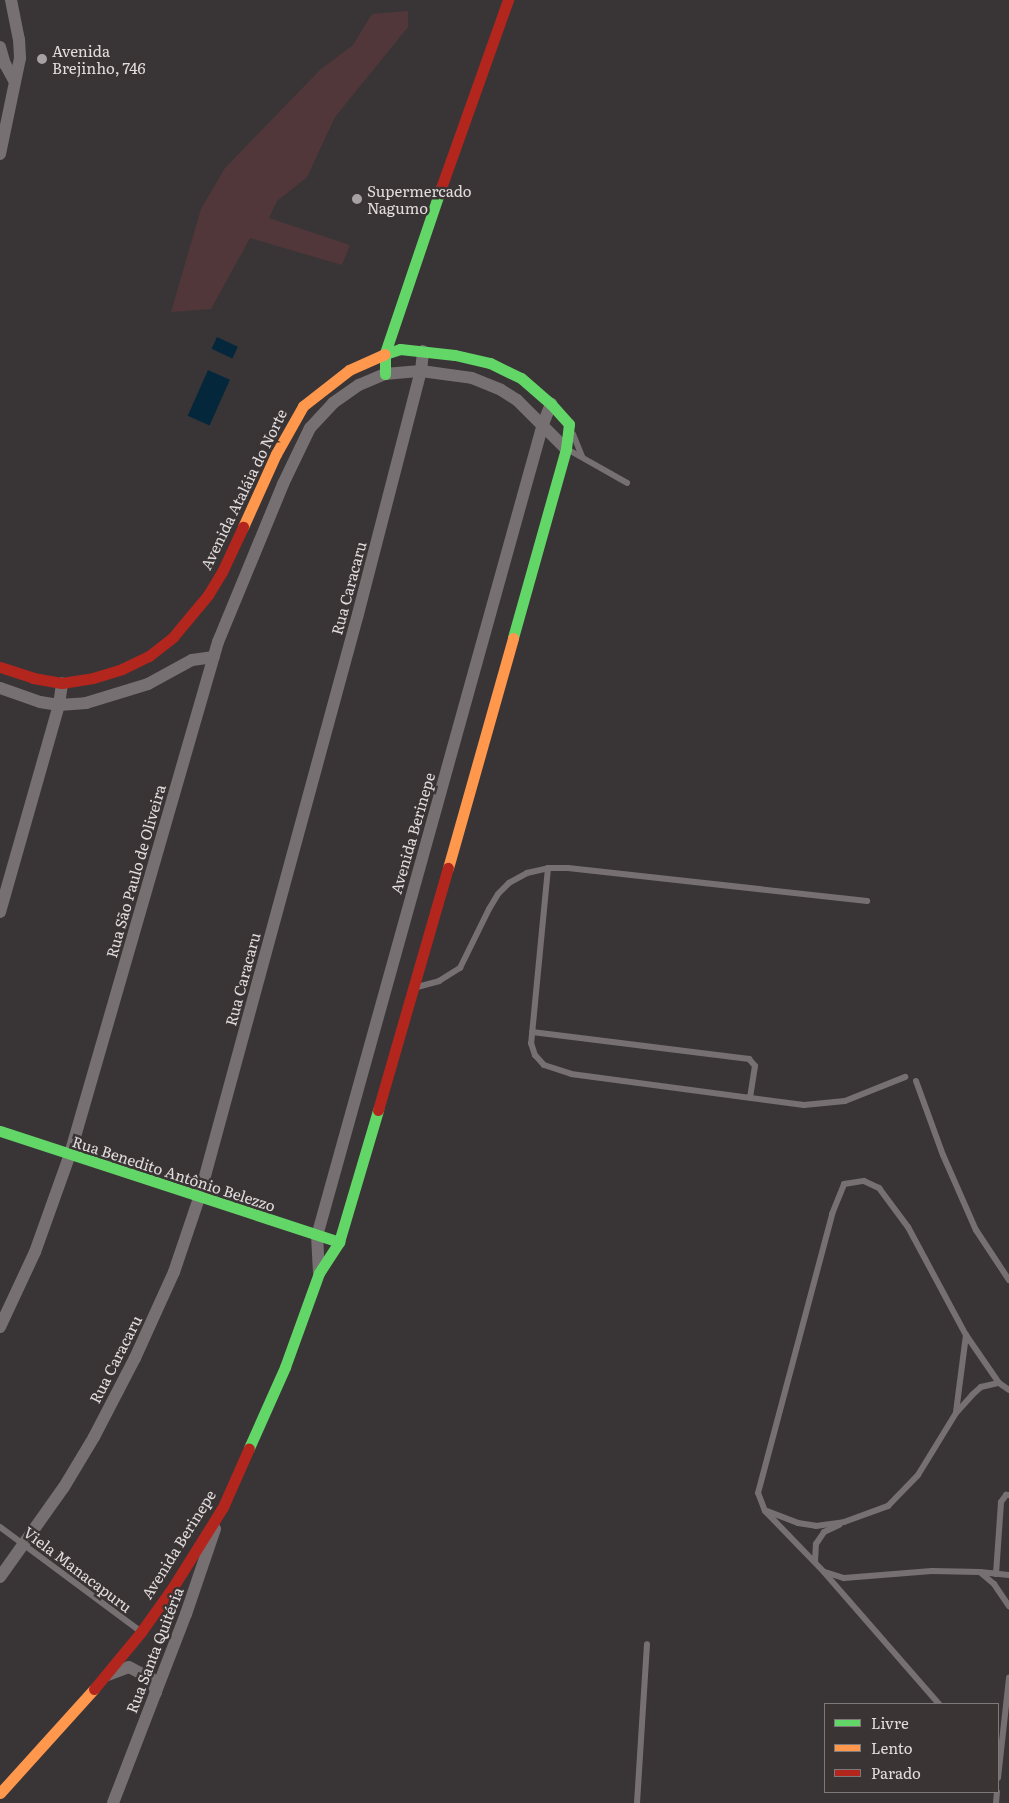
<!DOCTYPE html>
<html>
<head>
<meta charset="utf-8">
<style>
	body { margin:0 }
	#map { position:relative; width:1009px; height:1803px; overflow:hidden; background:#393536; font-family:Literata,serif }
	div>[style] { position:absolute }
	.green>* { inset:0; background:#513739 }
	.water>* { inset:0; background:#05273b; transform-origin:0 0 }
	.lane>* { height:6px; margin:-3px; padding:0 3px; transform-origin:3px; border-radius:3px; background:#777072 }
	.street>* { height:12px; margin:-6px; padding:0 6px; transform-origin:6px; border-radius:6px; background:#777072 }
	.fast>* { height:11px; margin:-5.5px; padding:0 5.5px; transform-origin:5.5px; border-radius:5.5px; background:#63d668 }
	.slow>* { height:11px; margin:-5.5px; padding:0 5.5px; transform-origin:5.5px; border-radius:5.5px; background:#ff974d }
	.jam>* { height:11px; margin:-5.5px; padding:0 5.5px; transform-origin:5.5px; border-radius:5.5px; background:#b3261e }
	.dots>* { width:14px; height:14px; translate:-50% -50%; box-sizing:border-box; border:2px solid #3a3435; border-radius:50% }
	span { translate:-50% -50%; white-space:nowrap; text-align:center; line-height:1.15; -webkit-text-stroke:5px #3a3435; paint-order:stroke }
	.poi-label { font-size:15px; color:#e1ddde }
	.left { translate:0 -50%; text-align:left }
	.street-label { font-size:15px; color:#e1ddde }
	.legend { position:absolute; left:824px; top:1703px; width:175px; height:90px; box-sizing:border-box; background:#3a3435; border:1px solid #7d7879; margin:0; padding:6px 9px; list-style:none; font-size:15px; color:#e1ddde }
	.legend li { display:flex; align-items:center; gap:10px; height:25px }
	.legend b { width:25px; border:1px solid #7d7879 }
</style>
</head>
<body>
<div id="map">
	<div class="green">
		<i style="clip-path:polygon(408px 11px,408px 27px,335px 117px,307px 177px,277px 201px,269px 218px,350px 245px,342px 265px,250px 238px,211px 309px,171px 312px,201px 209px,225px 168px,320px 70px,353px 45px,372px 14px)"></i>
	</div>
	<div class="water">
		<i style="left:217px;top:337px;width:23px;height:13px;rotate:25deg"></i>
		<i style="left:208px;top:370px;width:24px;height:50px;rotate:24deg"></i>
	</div>
	<div class="lane">
		<i style="left:573px;top:434px;width:24px;rotate:68deg"></i>
		<i style="left:567px;top:449px;width:69px;rotate:29.5deg"></i>
		<i style="left:548px;top:868px;width:176px;rotate:95.5deg"></i>
		<i style="left:531px;top:1043px;width:13px;rotate:72deg"></i>
		<i style="left:535px;top:1055px;width:13px;rotate:48deg"></i>
		<i style="left:544px;top:1065px;width:28px;rotate:18deg"></i>
		<i style="left:571px;top:1074px;width:235px;rotate:7.6deg"></i>
		<i style="left:804px;top:1105px;width:41px;rotate:-5.6deg"></i>
		<i style="left:845px;top:1101px;width:65px;rotate:-21.8deg"></i>
		<i style="left:417px;top:987px;width:23px;rotate:-15deg"></i>
		<i style="left:439px;top:981px;width:25px;rotate:-32deg"></i>
		<i style="left:460px;top:968px;width:66px;rotate:-63.8deg"></i>
		<i style="left:489px;top:909px;width:17px;rotate:-59deg"></i>
		<i style="left:498px;top:894px;width:16px;rotate:-45deg"></i>
		<i style="left:509px;top:883px;width:21px;rotate:-29deg"></i>
		<i style="left:527px;top:873px;width:22px;rotate:-13deg"></i>
		<i style="left:548px;top:868px;width:20px"></i>
		<i style="left:568px;top:868px;width:301px;rotate:6.3deg"></i>
		<i style="left:532px;top:1032px;width:219px;rotate:7.1deg"></i>
		<i style="left:749px;top:1059px;width:9px;rotate:49deg"></i>
		<i style="left:755px;top:1066px;width:32px;rotate:99deg"></i>
		<i style="left:916px;top:1081px;width:79px;rotate:70deg"></i>
		<i style="left:943px;top:1155px;width:82px;rotate:66.3deg"></i>
		<i style="left:976px;top:1230px;width:60px;rotate:56.6deg"></i>
		<i style="left:956px;top:1412px;width:78px;rotate:-82.6deg"></i>
		<i style="left:767px;top:1511px;width:33px;rotate:21deg"></i>
		<i style="left:798px;top:1523px;width:18px;rotate:9deg"></i>
		<i style="left:816px;top:1526px;width:28px;rotate:-8deg"></i>
		<i style="left:844px;top:1522px;width:47px;rotate:-20deg"></i>
		<i style="left:888px;top:1506px;width:43px;rotate:-45.9deg"></i>
		<i style="left:918px;top:1475px;width:73px;rotate:-58.5deg"></i>
		<i style="left:956px;top:1413px;width:24px;rotate:-48deg"></i>
		<i style="left:972px;top:1395px;width:12px;rotate:-42deg"></i>
		<i style="left:981px;top:1387px;width:18px;rotate:-13deg"></i>
		<i style="left:0;top:1527px;width:174px;rotate:36.6deg"></i>
		<i style="left:815px;top:1562px;width:18px;rotate:-87deg"></i>
		<i style="left:816px;top:1544px;width:14px;rotate:-56deg"></i>
		<i style="left:824px;top:1532px;width:17px;rotate:-25deg"></i>
		<i style="left:825px;top:1572px;width:20px;rotate:18deg"></i>
		<i style="left:844px;top:1578px;width:88px;rotate:-4.5deg"></i>
		<i style="left:932px;top:1571px;width:48px;rotate:1.2deg"></i>
		<i style="left:980px;top:1572px;width:29px;rotate:6deg"></i>
		<i style="left:981px;top:1573px;width:17px;rotate:40deg"></i>
		<i style="left:994px;top:1584px;width:27px;rotate:56deg"></i>
		<i style="left:996px;top:1574px;width:72px;rotate:-86deg"></i>
		<i style="left:1001px;top:1502px;width:9px;rotate:-54deg"></i>
		<i style="left:1006px;top:1495px;width:3px"></i>
		<i style="left:939px;top:1704px;width:175px;rotate:-131.1deg"></i>
		<i style="left:824px;top:1572px;width:85px;rotate:-134deg"></i>
		<i style="left:765px;top:1511px;width:19px;rotate:-111deg"></i>
		<i style="left:758px;top:1493px;width:289px;rotate:-75.1deg"></i>
		<i style="left:832px;top:1214px;width:32px;rotate:-68deg"></i>
		<i style="left:844px;top:1184px;width:20px;rotate:-9deg"></i>
		<i style="left:864px;top:1181px;width:17px;rotate:25deg"></i>
		<i style="left:879px;top:1188px;width:49px;rotate:53.4deg"></i>
		<i style="left:908px;top:1227px;width:123px;rotate:61.8deg"></i>
		<i style="left:966px;top:1335px;width:58px;rotate:55.5deg"></i>
		<i style="left:999px;top:1383px;width:12px;rotate:35deg"></i>
		<i style="left:998px;top:1778px;width:101px;rotate:-83.7deg"></i>
		<i style="left:637px;top:1803px;width:159px;rotate:-86.4deg"></i>
		<i style="left:996px;top:1803px;width:11px;rotate:-85deg"></i>
	</div>
	<div class="street">
		<i style="left:0;top:47px;width:18px;rotate:74deg"></i>
		<i style="left:5px;top:64px;width:18px;rotate:61deg"></i>
		<i style="left:0;top:154px;width:98px;rotate:-78.2deg"></i>
		<i style="left:20px;top:58px;width:18px;rotate:-93deg"></i>
		<i style="left:19px;top:40px;width:41px;rotate:-101.3deg"></i>
		<i style="left:0;top:688px;width:42px;rotate:19.3deg"></i>
		<i style="left:40px;top:702px;width:19px;rotate:9deg"></i>
		<i style="left:59px;top:705px;width:27px;rotate:-4deg"></i>
		<i style="left:86px;top:703px;width:65px;rotate:-17deg"></i>
		<i style="left:148px;top:684px;width:50px;rotate:-28.6deg"></i>
		<i style="left:192px;top:660px;width:22px;rotate:-8deg"></i>
		<i style="left:0;top:912px;width:215px;rotate:-74.1deg"></i>
		<i style="left:59px;top:705px;width:22px;rotate:-82deg"></i>
		<i style="left:319px;top:1273px;width:37px;rotate:-93deg"></i>
		<i style="left:317px;top:1236px;width:843px;rotate:-74.45deg"></i>
		<i style="left:543px;top:424px;width:22px;rotate:-68deg"></i>
		<i style="left:0;top:1327px;width:83px;rotate:-65deg"></i>
		<i style="left:35px;top:1252px;width:104px;rotate:-70.3deg"></i>
		<i style="left:70px;top:1154px;width:533px;rotate:-73.88deg"></i>
		<i style="left:218px;top:642px;width:171px;rotate:-67.6deg"></i>
		<i style="left:283px;top:484px;width:62px;rotate:-64.3deg"></i>
		<i style="left:310px;top:428px;width:34px;rotate:-47deg"></i>
		<i style="left:333px;top:403px;width:32px;rotate:-35deg"></i>
		<i style="left:359px;top:385px;width:28px;rotate:-23deg"></i>
		<i style="left:385px;top:374px;width:36px;rotate:-5deg"></i>
		<i style="left:421px;top:371px;width:51px;rotate:7.8deg"></i>
		<i style="left:472px;top:378px;width:31px;rotate:22deg"></i>
		<i style="left:501px;top:390px;width:19px;rotate:32deg"></i>
		<i style="left:517px;top:400px;width:69px;rotate:45deg"></i>
		<i style="left:0;top:1577px;width:110px;rotate:-54.6deg"></i>
		<i style="left:64px;top:1487px;width:58px;rotate:-59deg"></i>
		<i style="left:94px;top:1437px;width:89px;rotate:-62.6deg"></i>
		<i style="left:135px;top:1358px;width:94px;rotate:-65.6deg"></i>
		<i style="left:174px;top:1272px;width:78px;rotate:-71.3deg"></i>
		<i style="left:199px;top:1198px;width:605px;rotate:-74.77deg"></i>
		<i style="left:358px;top:614px;width:251px;rotate:-75.5deg"></i>
		<i style="left:421px;top:371px;width:20px;rotate:-84deg"></i>
		<i style="left:108px;top:1675px;width:22px;rotate:-21deg"></i>
		<i style="left:129px;top:1667px;width:26px;rotate:28deg"></i>
		<i style="left:152px;top:1679px;width:14px;rotate:73deg"></i>
		<i style="left:113px;top:1803px;width:203px;rotate:-68.9deg"></i>
		<i style="left:186px;top:1614px;width:90px;rotate:-71.2deg"></i>
	</div>
	<div class="fast">
		<i style="left:385px;top:354px;width:16px;rotate:-18deg"></i>
		<i style="left:400px;top:349px;width:55px;rotate:6.2deg"></i>
		<i style="left:455px;top:355px;width:36px;rotate:13deg"></i>
		<i style="left:490px;top:363px;width:34px;rotate:26deg"></i>
		<i style="left:521px;top:378px;width:40px;rotate:41deg"></i>
		<i style="left:551px;top:404px;width:27px;rotate:48deg"></i>
		<i style="left:569px;top:424px;width:25px;rotate:97deg"></i>
		<i style="left:566px;top:449px;width:196px;rotate:105.7deg"></i>
		<i style="left:385px;top:374px;width:21px;rotate:-90deg"></i>
		<i style="left:385px;top:353px;width:174px;rotate:-71.3deg"></i>
		<i style="left:0;top:1131px;width:357px;rotate:18.1deg"></i>
		<i style="left:249px;top:1448px;width:89px;rotate:-66deg"></i>
		<i style="left:285px;top:1367px;width:100px;rotate:-70.1deg"></i>
		<i style="left:319px;top:1273px;width:37px;rotate:-57deg"></i>
		<i style="left:339px;top:1242px;width:138px;rotate:-73.5deg"></i>
	</div>
	<div class="slow">
		<i style="left:243px;top:527px;width:80px;rotate:-65.7deg"></i>
		<i style="left:276px;top:454px;width:55px;rotate:-60.6deg"></i>
		<i style="left:303px;top:406px;width:58px;rotate:-38deg"></i>
		<i style="left:349px;top:370px;width:39px;rotate:-24deg"></i>
		<i style="left:448px;top:868px;width:239px;rotate:-74.2deg"></i>
		<i style="left:0;top:1793px;width:140px;rotate:-47.9deg"></i>
	</div>
	<div class="jam">
		<i style="left:441px;top:188px;width:200px;rotate:-70.4deg"></i>
		<i style="left:0;top:667px;width:35px;rotate:18deg"></i>
		<i style="left:33px;top:678px;width:29px;rotate:10deg"></i>
		<i style="left:62px;top:683px;width:31px;rotate:-9deg"></i>
		<i style="left:93px;top:678px;width:30px;rotate:-17deg"></i>
		<i style="left:122px;top:669px;width:30px;rotate:-26deg"></i>
		<i style="left:149px;top:656px;width:31px;rotate:-38deg"></i>
		<i style="left:173px;top:637px;width:55px;rotate:-50.2deg"></i>
		<i style="left:208px;top:595px;width:27px;rotate:-59deg"></i>
		<i style="left:222px;top:572px;width:50px;rotate:-65deg"></i>
		<i style="left:378px;top:1110px;width:252px;rotate:-73.9deg"></i>
		<i style="left:94px;top:1689px;width:74px;rotate:-50.5deg"></i>
		<i style="left:141px;top:1632px;width:55px;rotate:-54.6deg"></i>
		<i style="left:173px;top:1587px;width:94px;rotate:-58deg"></i>
		<i style="left:223px;top:1507px;width:64px;rotate:-66.2deg"></i>
	</div>
	<div class="dots">
		<i style="left:42px;top:59px;background:#a6a2a3"></i>
		<i style="left:357px;top:199px;background:#a6a2a3"></i>
	</div>
	<div class="poi-label">
		<span class="left" style="left:52px;top:59px">Avenida<br>Brejinho, 746</span>
		<span class="left" style="left:367px;top:199px">Supermercado<br>Nagumo</span>
	</div>
	<div class="street-label">
		<span style="left:243px;top:489px;rotate:-64deg">Avenida Ataláia do Norte</span>
		<span style="left:348px;top:588px;rotate:-75deg">Rua Caracaru</span>
		<span style="left:412px;top:833px;rotate:-74deg">Avenida Berinepe</span>
		<span style="left:135px;top:871px;rotate:-74deg">Rua São Paulo de Oliveira</span>
		<span style="left:242px;top:979px;rotate:-75deg">Rua Caracaru</span>
		<span style="left:174px;top:1173px;rotate:18deg">Rua Benedito Antônio Belezzo</span>
		<span style="left:115px;top:1359px;rotate:-63deg">Rua Caracaru</span>
		<span style="left:178px;top:1544px;rotate:-58deg">Avenida Berinepe</span>
		<span style="left:78px;top:1569px;rotate:37deg">Viela Manacapuru</span>
		<span style="left:154px;top:1650px;rotate:-69deg">Rua Santa Quitéria</span>
	</div>
	<ul class="legend">
	<li><b style="height:6px;background:#63d668"></b>Livre</li>
	<li><b style="height:6px;background:#ff974d"></b>Lento</li>
	<li><b style="height:6px;background:#b3261e"></b>Parado</li>
	</ul>
</div>
</body>
</html>
